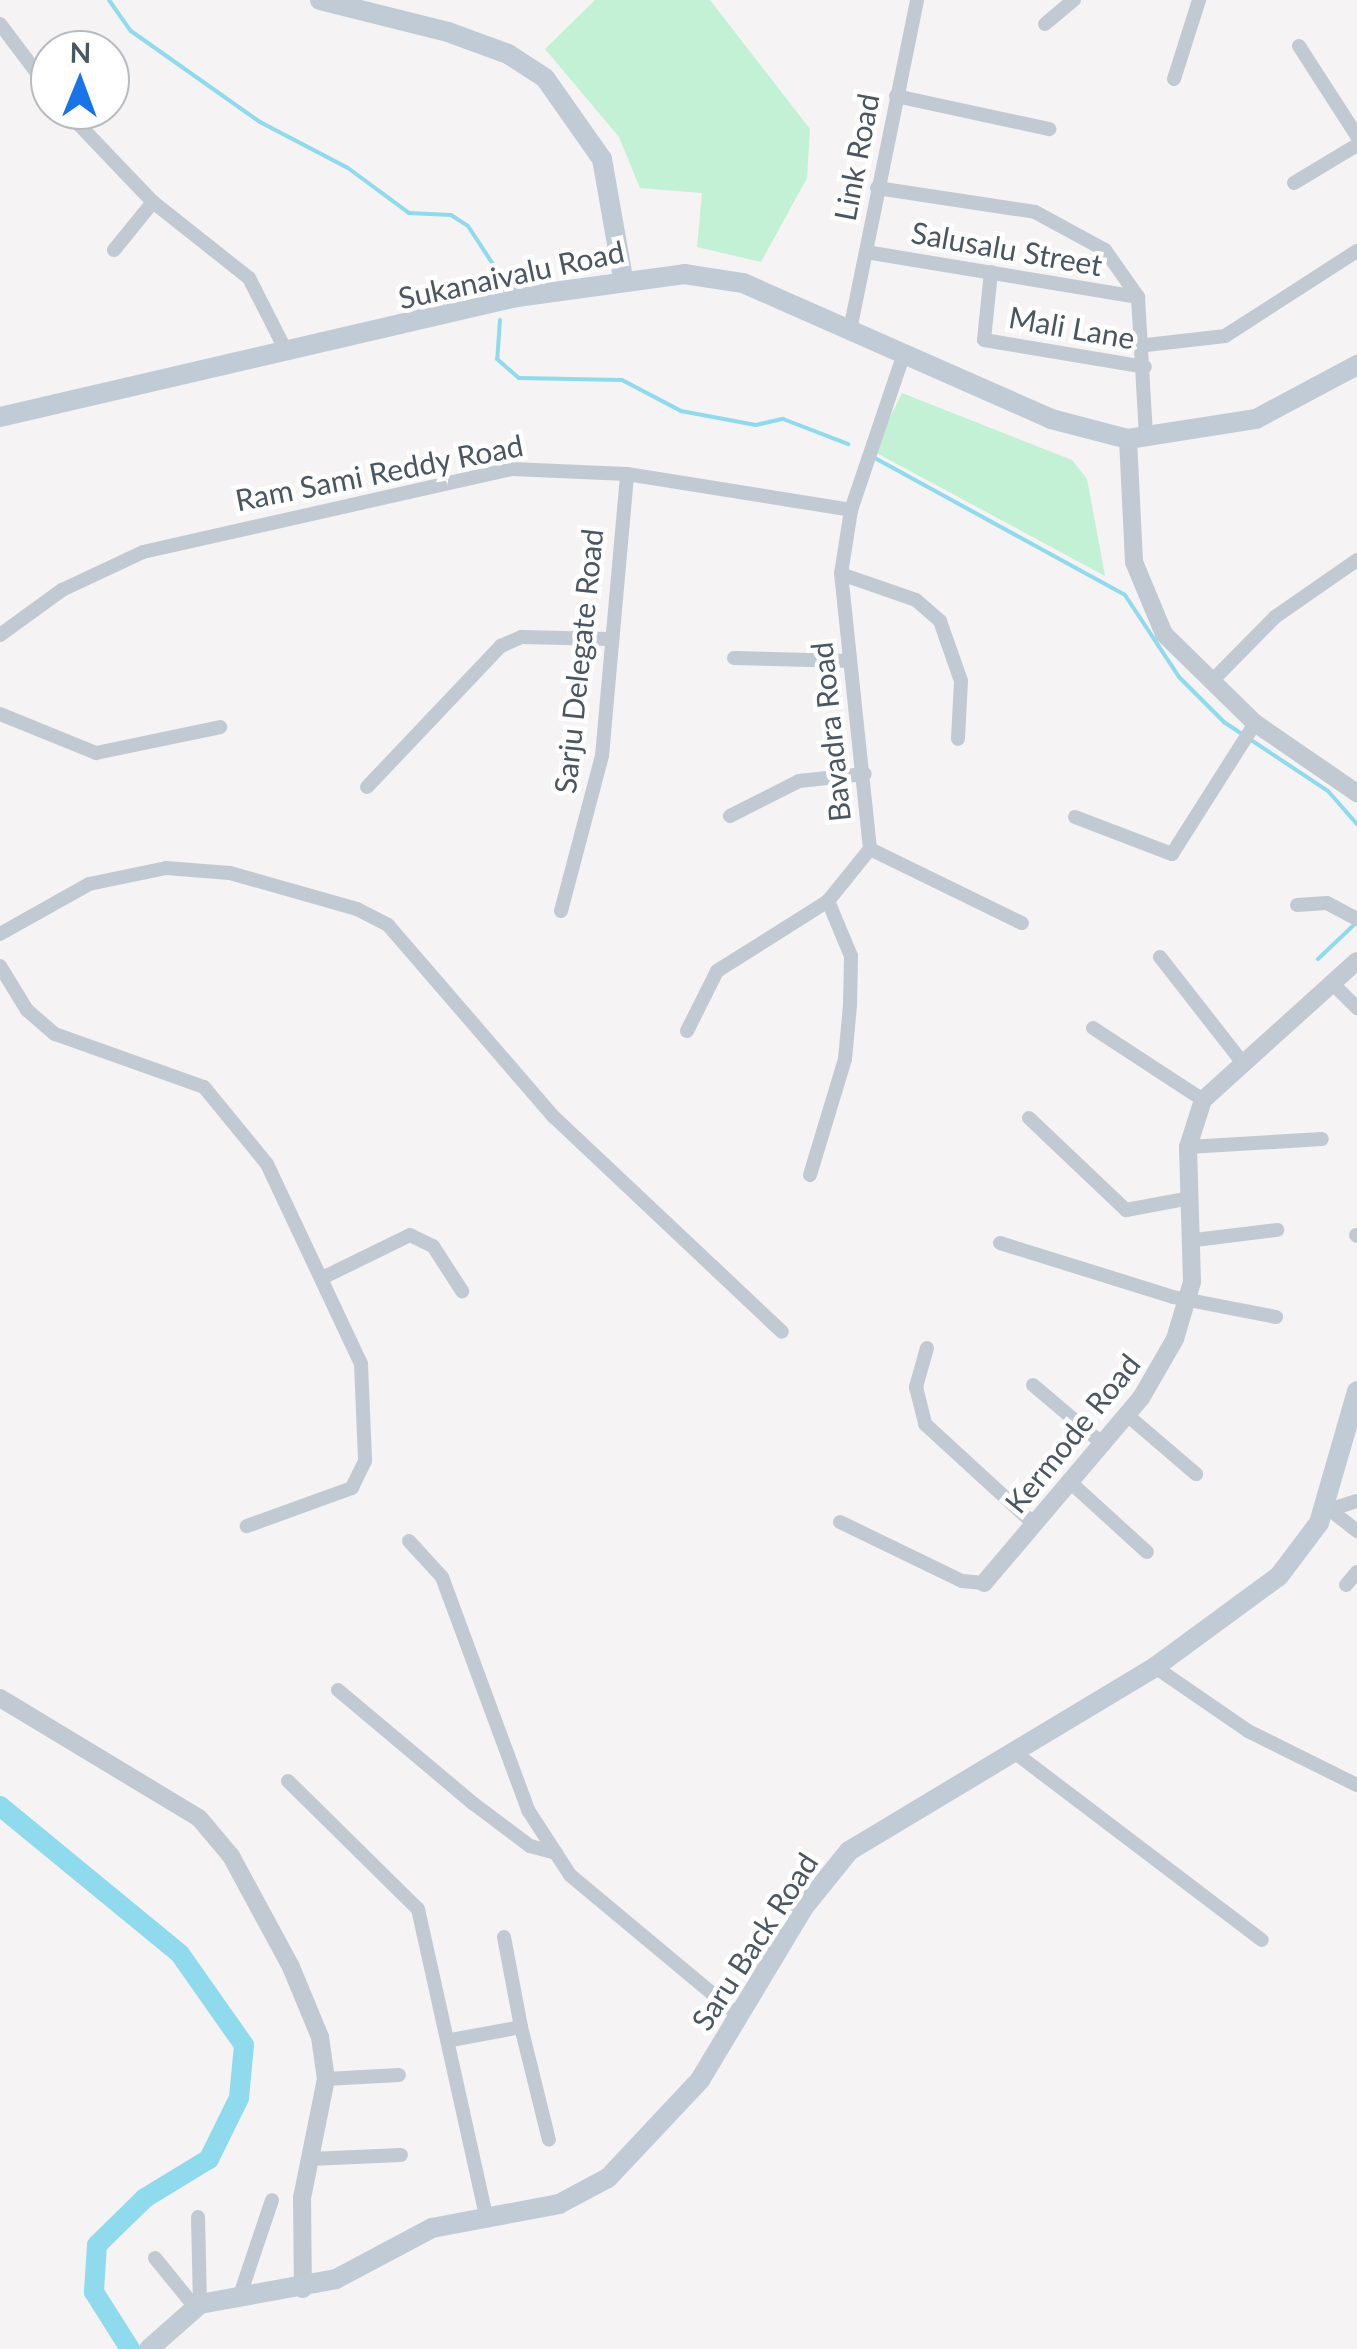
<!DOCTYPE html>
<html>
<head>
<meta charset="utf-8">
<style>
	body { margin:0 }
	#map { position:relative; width:1357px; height:2349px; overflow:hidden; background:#f5f3f3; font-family:Lato,sans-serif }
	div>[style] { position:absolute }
	.green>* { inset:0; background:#c3f1d5 }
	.stream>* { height:4px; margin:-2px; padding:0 2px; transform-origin:2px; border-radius:2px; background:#90daee }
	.river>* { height:20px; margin:-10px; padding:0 10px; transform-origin:10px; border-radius:10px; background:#90daee }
	.minor>* { height:14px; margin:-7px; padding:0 7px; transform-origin:7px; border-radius:7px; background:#c1cad2 }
	.tertiary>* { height:18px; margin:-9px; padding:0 9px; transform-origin:9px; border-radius:9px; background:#c1cad2 }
	.secondary>* { height:20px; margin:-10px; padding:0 10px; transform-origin:10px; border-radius:10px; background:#c1cbd6 }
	span { translate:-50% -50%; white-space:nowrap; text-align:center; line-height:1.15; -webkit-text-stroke:9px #fff; paint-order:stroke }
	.street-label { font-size:30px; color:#4a5661 }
	.north { position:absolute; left:30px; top:30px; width:100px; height:100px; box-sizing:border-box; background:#fff; border:2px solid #b7bbc0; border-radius:50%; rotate:1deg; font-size:28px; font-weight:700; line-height:40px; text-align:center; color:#4a5661 }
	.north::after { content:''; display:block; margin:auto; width:35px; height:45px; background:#1a73e8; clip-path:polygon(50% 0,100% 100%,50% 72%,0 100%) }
</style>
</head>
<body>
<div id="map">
	<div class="green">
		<i style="clip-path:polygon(595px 0,710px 0,810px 129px,807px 178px,761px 262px,697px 247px,702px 193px,640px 188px,619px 137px,545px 49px)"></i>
		<i style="clip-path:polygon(902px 393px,1072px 460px,1087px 479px,1105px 576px,873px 451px)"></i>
	</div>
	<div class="stream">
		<i style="left:109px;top:0;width:38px;rotate:55deg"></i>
		<i style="left:131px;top:31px;width:158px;rotate:35.2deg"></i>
		<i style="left:260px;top:122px;width:99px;rotate:27.6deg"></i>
		<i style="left:348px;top:168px;width:76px;rotate:36.4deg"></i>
		<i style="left:409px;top:213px;width:42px;rotate:2.7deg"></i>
		<i style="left:451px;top:215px;width:20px;rotate:33deg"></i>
		<i style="left:468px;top:226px;width:66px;rotate:56.8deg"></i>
		<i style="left:500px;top:320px;width:39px;rotate:94deg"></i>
		<i style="left:497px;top:359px;width:29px;rotate:41deg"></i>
		<i style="left:519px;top:378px;width:103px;rotate:1.1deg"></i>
		<i style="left:622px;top:380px;width:67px;rotate:27.7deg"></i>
		<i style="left:681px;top:411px;width:76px;rotate:10.6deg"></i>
		<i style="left:756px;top:425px;width:28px;rotate:-13deg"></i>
		<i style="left:783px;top:419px;width:70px;rotate:21deg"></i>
		<i style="left:873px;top:457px;width:287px;rotate:28.7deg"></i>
		<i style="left:1125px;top:595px;width:98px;rotate:56.6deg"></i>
		<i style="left:1179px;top:677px;width:64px;rotate:45deg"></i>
		<i style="left:1224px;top:722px;width:125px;rotate:33.6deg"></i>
		<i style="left:1328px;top:791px;width:44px;rotate:48.7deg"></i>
		<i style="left:1318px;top:959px;width:52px;rotate:-43.5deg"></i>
	</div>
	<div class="river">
		<i style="left:0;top:1806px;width:233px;rotate:39.4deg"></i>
		<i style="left:180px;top:1954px;width:111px;rotate:54.9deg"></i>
		<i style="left:244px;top:2045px;width:53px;rotate:95.4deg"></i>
		<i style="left:239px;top:2098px;width:68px;rotate:116.2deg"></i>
		<i style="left:209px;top:2159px;width:75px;rotate:148.6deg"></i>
		<i style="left:145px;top:2198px;width:67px;rotate:135.6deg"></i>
		<i style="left:97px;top:2245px;width:47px;rotate:93.7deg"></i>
		<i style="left:94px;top:2292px;width:67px;rotate:57.7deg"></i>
	</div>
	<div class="minor">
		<i style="left:0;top:24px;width:83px;rotate:52.9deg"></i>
		<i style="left:1045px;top:24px;width:38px;rotate:-40deg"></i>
		<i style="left:1299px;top:46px;width:107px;rotate:57.2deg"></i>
		<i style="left:1174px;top:79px;width:83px;rotate:-72.4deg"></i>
		<i style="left:896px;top:96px;width:157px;rotate:12.2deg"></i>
		<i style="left:65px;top:110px;width:127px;rotate:46.3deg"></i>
		<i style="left:153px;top:202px;width:122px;rotate:38.4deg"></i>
		<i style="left:249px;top:278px;width:84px;rotate:63.1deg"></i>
		<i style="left:1294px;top:183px;width:74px;rotate:-31.1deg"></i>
		<i style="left:877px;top:188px;width:160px;rotate:8.6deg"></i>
		<i style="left:1035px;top:212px;width:80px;rotate:28.5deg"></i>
		<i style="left:1105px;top:250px;width:57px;rotate:54.9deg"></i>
		<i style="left:1138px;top:297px;width:140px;rotate:86.7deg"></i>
		<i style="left:114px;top:250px;width:62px;rotate:-50.9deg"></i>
		<i style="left:866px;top:252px;width:276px;rotate:9.4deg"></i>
		<i style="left:991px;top:272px;width:68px;rotate:95.9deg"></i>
		<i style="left:984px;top:340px;width:163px;rotate:9.5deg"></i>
		<i style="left:851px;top:325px;width:332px;rotate:-78.5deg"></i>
		<i style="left:1146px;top:345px;width:80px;rotate:-6.5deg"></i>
		<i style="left:1225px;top:336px;width:157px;rotate:-32.8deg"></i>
		<i style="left:841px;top:574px;width:79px;rotate:19.1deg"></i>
		<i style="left:916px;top:600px;width:32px;rotate:41deg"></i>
		<i style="left:940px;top:621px;width:64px;rotate:70.7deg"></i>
		<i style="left:961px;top:681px;width:58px;rotate:93deg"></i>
		<i style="left:0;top:635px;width:77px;rotate:-36deg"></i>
		<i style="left:62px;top:590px;width:89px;rotate:-25.1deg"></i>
		<i style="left:143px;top:552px;width:378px;rotate:-12.7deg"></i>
		<i style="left:512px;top:469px;width:115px;rotate:2.5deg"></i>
		<i style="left:627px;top:474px;width:227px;rotate:9.1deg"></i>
		<i style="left:734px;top:658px;width:116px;rotate:1.5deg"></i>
		<i style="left:1211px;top:682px;width:91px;rotate:-45.4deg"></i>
		<i style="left:1275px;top:617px;width:100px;rotate:-34.8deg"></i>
		<i style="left:0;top:714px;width:104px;rotate:22.1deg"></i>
		<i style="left:96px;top:753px;width:127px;rotate:-11.8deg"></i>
		<i style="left:367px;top:787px;width:195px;rotate:-46.5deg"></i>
		<i style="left:501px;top:646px;width:22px;rotate:-24deg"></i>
		<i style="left:521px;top:637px;width:87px;rotate:1.3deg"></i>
		<i style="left:730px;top:816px;width:77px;rotate:-26.9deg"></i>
		<i style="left:799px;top:781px;width:66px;rotate:-6.1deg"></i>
		<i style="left:1075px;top:817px;width:104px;rotate:20.9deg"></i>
		<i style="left:1172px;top:854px;width:155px;rotate:-57.6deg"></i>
		<i style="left:870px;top:849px;width:169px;rotate:26deg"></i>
		<i style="left:1297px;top:905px;width:30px;rotate:-4deg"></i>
		<i style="left:1327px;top:903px;width:34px;rotate:28deg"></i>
		<i style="left:561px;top:911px;width:160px;rotate:-75.2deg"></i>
		<i style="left:602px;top:756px;width:283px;rotate:-84.9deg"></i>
		<i style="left:0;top:934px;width:102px;rotate:-29.3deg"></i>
		<i style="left:89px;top:884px;width:79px;rotate:-11.7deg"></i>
		<i style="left:166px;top:868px;width:64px;rotate:4.5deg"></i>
		<i style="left:230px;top:873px;width:132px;rotate:15.8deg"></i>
		<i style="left:357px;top:909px;width:35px;rotate:27deg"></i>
		<i style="left:388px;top:925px;width:254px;rotate:49.2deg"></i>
		<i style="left:554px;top:1117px;width:313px;rotate:43.3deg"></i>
		<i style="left:1160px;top:957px;width:133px;rotate:52deg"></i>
		<i style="left:0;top:966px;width:52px;rotate:58.5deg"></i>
		<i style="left:27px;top:1010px;width:37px;rotate:41deg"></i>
		<i style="left:55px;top:1034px;width:158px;rotate:19.6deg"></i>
		<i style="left:204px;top:1087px;width:99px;rotate:50.7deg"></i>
		<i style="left:267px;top:1164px;width:221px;rotate:64.8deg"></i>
		<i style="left:361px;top:1364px;width:97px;rotate:87.6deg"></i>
		<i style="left:365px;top:1461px;width:30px;rotate:116deg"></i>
		<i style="left:352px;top:1488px;width:112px;rotate:160.1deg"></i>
		<i style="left:1334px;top:985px;width:33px;rotate:45deg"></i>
		<i style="left:1093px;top:1028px;width:131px;rotate:33.2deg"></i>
		<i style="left:687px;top:1031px;width:67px;rotate:-63.4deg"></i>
		<i style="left:717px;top:971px;width:131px;rotate:-32.2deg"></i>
		<i style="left:828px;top:901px;width:67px;rotate:-51.1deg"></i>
		<i style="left:870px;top:849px;width:277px;rotate:-96deg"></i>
		<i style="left:841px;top:574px;width:65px;rotate:-81.1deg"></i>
		<i style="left:851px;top:510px;width:166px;rotate:-71.3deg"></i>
		<i style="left:1029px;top:1118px;width:134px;rotate:43.5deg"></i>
		<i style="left:1126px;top:1210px;width:65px;rotate:-10.6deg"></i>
		<i style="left:1188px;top:1147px;width:134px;rotate:-3.4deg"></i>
		<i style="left:810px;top:1175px;width:121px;rotate:-73.2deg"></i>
		<i style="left:845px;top:1059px;width:54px;rotate:-84.7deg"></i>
		<i style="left:850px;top:1005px;width:49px;rotate:-88.8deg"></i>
		<i style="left:851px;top:956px;width:60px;rotate:-112.7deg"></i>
		<i style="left:1356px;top:1235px;width:1px;rotate:45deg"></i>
		<i style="left:1195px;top:1240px;width:83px;rotate:-7deg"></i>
		<i style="left:1000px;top:1243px;width:181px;rotate:17.3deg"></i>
		<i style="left:1173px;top:1297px;width:105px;rotate:11deg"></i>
		<i style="left:322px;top:1278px;width:98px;rotate:-26deg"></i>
		<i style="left:410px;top:1235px;width:25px;rotate:26deg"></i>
		<i style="left:433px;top:1246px;width:54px;rotate:57.2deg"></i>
		<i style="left:927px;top:1348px;width:41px;rotate:105.8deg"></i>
		<i style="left:916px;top:1387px;width:38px;rotate:76deg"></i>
		<i style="left:925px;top:1424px;width:148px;rotate:42.5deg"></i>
		<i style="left:1033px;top:1385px;width:93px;rotate:40.2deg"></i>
		<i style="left:1127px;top:1415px;width:91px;rotate:40.5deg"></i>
		<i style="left:1070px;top:1482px;width:104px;rotate:42.3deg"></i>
		<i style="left:1325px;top:1506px;width:41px;rotate:38deg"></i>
		<i style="left:1332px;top:1509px;width:26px;rotate:-18deg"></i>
		<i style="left:840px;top:1522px;width:136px;rotate:25.8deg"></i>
		<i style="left:962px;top:1581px;width:22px;rotate:5deg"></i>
		<i style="left:409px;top:1541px;width:49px;rotate:47.5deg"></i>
		<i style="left:442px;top:1577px;width:248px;rotate:69.7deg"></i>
		<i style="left:528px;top:1810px;width:77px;rotate:57.1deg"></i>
		<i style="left:570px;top:1875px;width:220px;rotate:39.8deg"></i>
		<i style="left:1346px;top:1585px;width:17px;rotate:-50deg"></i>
		<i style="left:1155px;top:1667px;width:113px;rotate:34.5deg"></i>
		<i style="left:1248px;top:1731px;width:122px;rotate:26.4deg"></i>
		<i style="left:338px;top:1690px;width:177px;rotate:40deg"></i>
		<i style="left:474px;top:1804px;width:70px;rotate:36.9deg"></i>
		<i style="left:530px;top:1846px;width:27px;rotate:15deg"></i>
		<i style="left:1014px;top:1752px;width:311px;rotate:37.2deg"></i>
		<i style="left:288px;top:1781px;width:182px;rotate:44.6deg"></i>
		<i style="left:418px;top:1909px;width:314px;rotate:77.5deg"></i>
		<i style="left:504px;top:1937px;width:92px;rotate:79.3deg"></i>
		<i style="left:451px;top:2040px;width:71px;rotate:-10.5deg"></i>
		<i style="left:521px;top:2027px;width:116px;rotate:76.1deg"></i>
		<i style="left:326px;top:2079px;width:73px;rotate:-3.1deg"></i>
		<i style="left:310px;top:2159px;width:91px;rotate:-2.5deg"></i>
		<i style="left:198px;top:2217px;width:87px;rotate:88.7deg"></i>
		<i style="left:155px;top:2258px;width:62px;rotate:50.9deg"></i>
		<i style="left:240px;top:2295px;width:100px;rotate:-71.4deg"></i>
	</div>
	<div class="tertiary">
		<i style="left:1128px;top:439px;width:123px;rotate:87.2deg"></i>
		<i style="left:1134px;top:562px;width:78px;rotate:67.4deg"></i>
		<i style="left:1164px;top:634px;width:127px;rotate:44.4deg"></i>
		<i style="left:1255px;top:723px;width:124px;rotate:34.5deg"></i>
		<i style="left:984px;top:1583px;width:243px;rotate:-49.7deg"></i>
		<i style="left:1141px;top:1398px;width:68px;rotate:-60deg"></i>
		<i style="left:1175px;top:1339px;width:59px;rotate:-73.4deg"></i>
		<i style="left:1192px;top:1282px;width:135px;rotate:-91.7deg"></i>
		<i style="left:1188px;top:1147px;width:49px;rotate:-72.3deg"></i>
		<i style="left:1203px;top:1100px;width:207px;rotate:-42.1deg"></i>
		<i style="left:0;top:1698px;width:232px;rotate:31.1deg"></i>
		<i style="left:199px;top:1818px;width:50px;rotate:49.9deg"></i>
		<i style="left:231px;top:1856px;width:126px;rotate:61.6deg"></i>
		<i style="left:291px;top:1967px;width:76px;rotate:67.5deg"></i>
		<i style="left:320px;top:2037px;width:42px;rotate:81.9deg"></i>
		<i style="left:326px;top:2079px;width:121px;rotate:101.4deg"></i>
		<i style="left:302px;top:2198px;width:91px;rotate:89.4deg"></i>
	</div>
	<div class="secondary">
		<i style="left:320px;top:0;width:132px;rotate:14deg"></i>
		<i style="left:448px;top:32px;width:64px;rotate:20.1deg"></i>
		<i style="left:508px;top:54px;width:44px;rotate:33deg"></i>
		<i style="left:545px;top:78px;width:99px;rotate:54.9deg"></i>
		<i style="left:602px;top:159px;width:121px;rotate:80deg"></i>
		<i style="left:0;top:417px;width:531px;rotate:-13.07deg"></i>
		<i style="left:517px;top:297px;width:169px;rotate:-7.8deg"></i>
		<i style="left:684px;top:274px;width:60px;rotate:8.7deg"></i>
		<i style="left:743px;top:283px;width:337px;rotate:23.8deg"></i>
		<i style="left:1051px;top:419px;width:80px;rotate:14.6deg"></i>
		<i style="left:1128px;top:439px;width:130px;rotate:-8.9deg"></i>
		<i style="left:1256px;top:419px;width:115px;rotate:-28.1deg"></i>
		<i style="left:149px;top:2349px;width:68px;rotate:-41.4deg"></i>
		<i style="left:200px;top:2304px;width:138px;rotate:-10.4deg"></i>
		<i style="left:336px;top:2279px;width:109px;rotate:-28deg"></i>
		<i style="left:432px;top:2228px;width:129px;rotate:-10.7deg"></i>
		<i style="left:559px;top:2204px;width:55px;rotate:-28deg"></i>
		<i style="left:608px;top:2178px;width:134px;rotate:-46.8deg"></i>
		<i style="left:700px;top:2080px;width:202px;rotate:-59deg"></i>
		<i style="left:804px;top:1907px;width:72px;rotate:-51.2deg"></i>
		<i style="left:849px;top:1851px;width:357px;rotate:-31deg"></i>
		<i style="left:1155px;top:1667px;width:154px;rotate:-36.3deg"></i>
		<i style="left:1279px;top:1576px;width:66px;rotate:-53deg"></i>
		<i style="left:1319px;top:1523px;width:137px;rotate:-73.9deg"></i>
	</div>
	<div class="street-label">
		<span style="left:856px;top:157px;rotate:-79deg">Link Road</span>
		<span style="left:1007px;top:248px;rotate:10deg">Salusalu Street</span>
		<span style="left:511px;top:274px;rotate:-12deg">Sukanaivalu Road</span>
		<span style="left:1072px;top:327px;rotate:10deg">Mali Lane</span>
		<span style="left:379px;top:472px;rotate:-11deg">Ram Sami Reddy Road</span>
		<span style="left:578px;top:661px;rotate:-84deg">Sarju Delegate Road</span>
		<span style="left:830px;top:732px;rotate:-96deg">Bavadra Road</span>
		<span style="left:1072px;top:1433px;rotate:-51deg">Kermode Road</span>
		<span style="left:754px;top:1941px;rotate:-57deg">Saru Back Road</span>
	</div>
	<div class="north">N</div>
</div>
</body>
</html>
